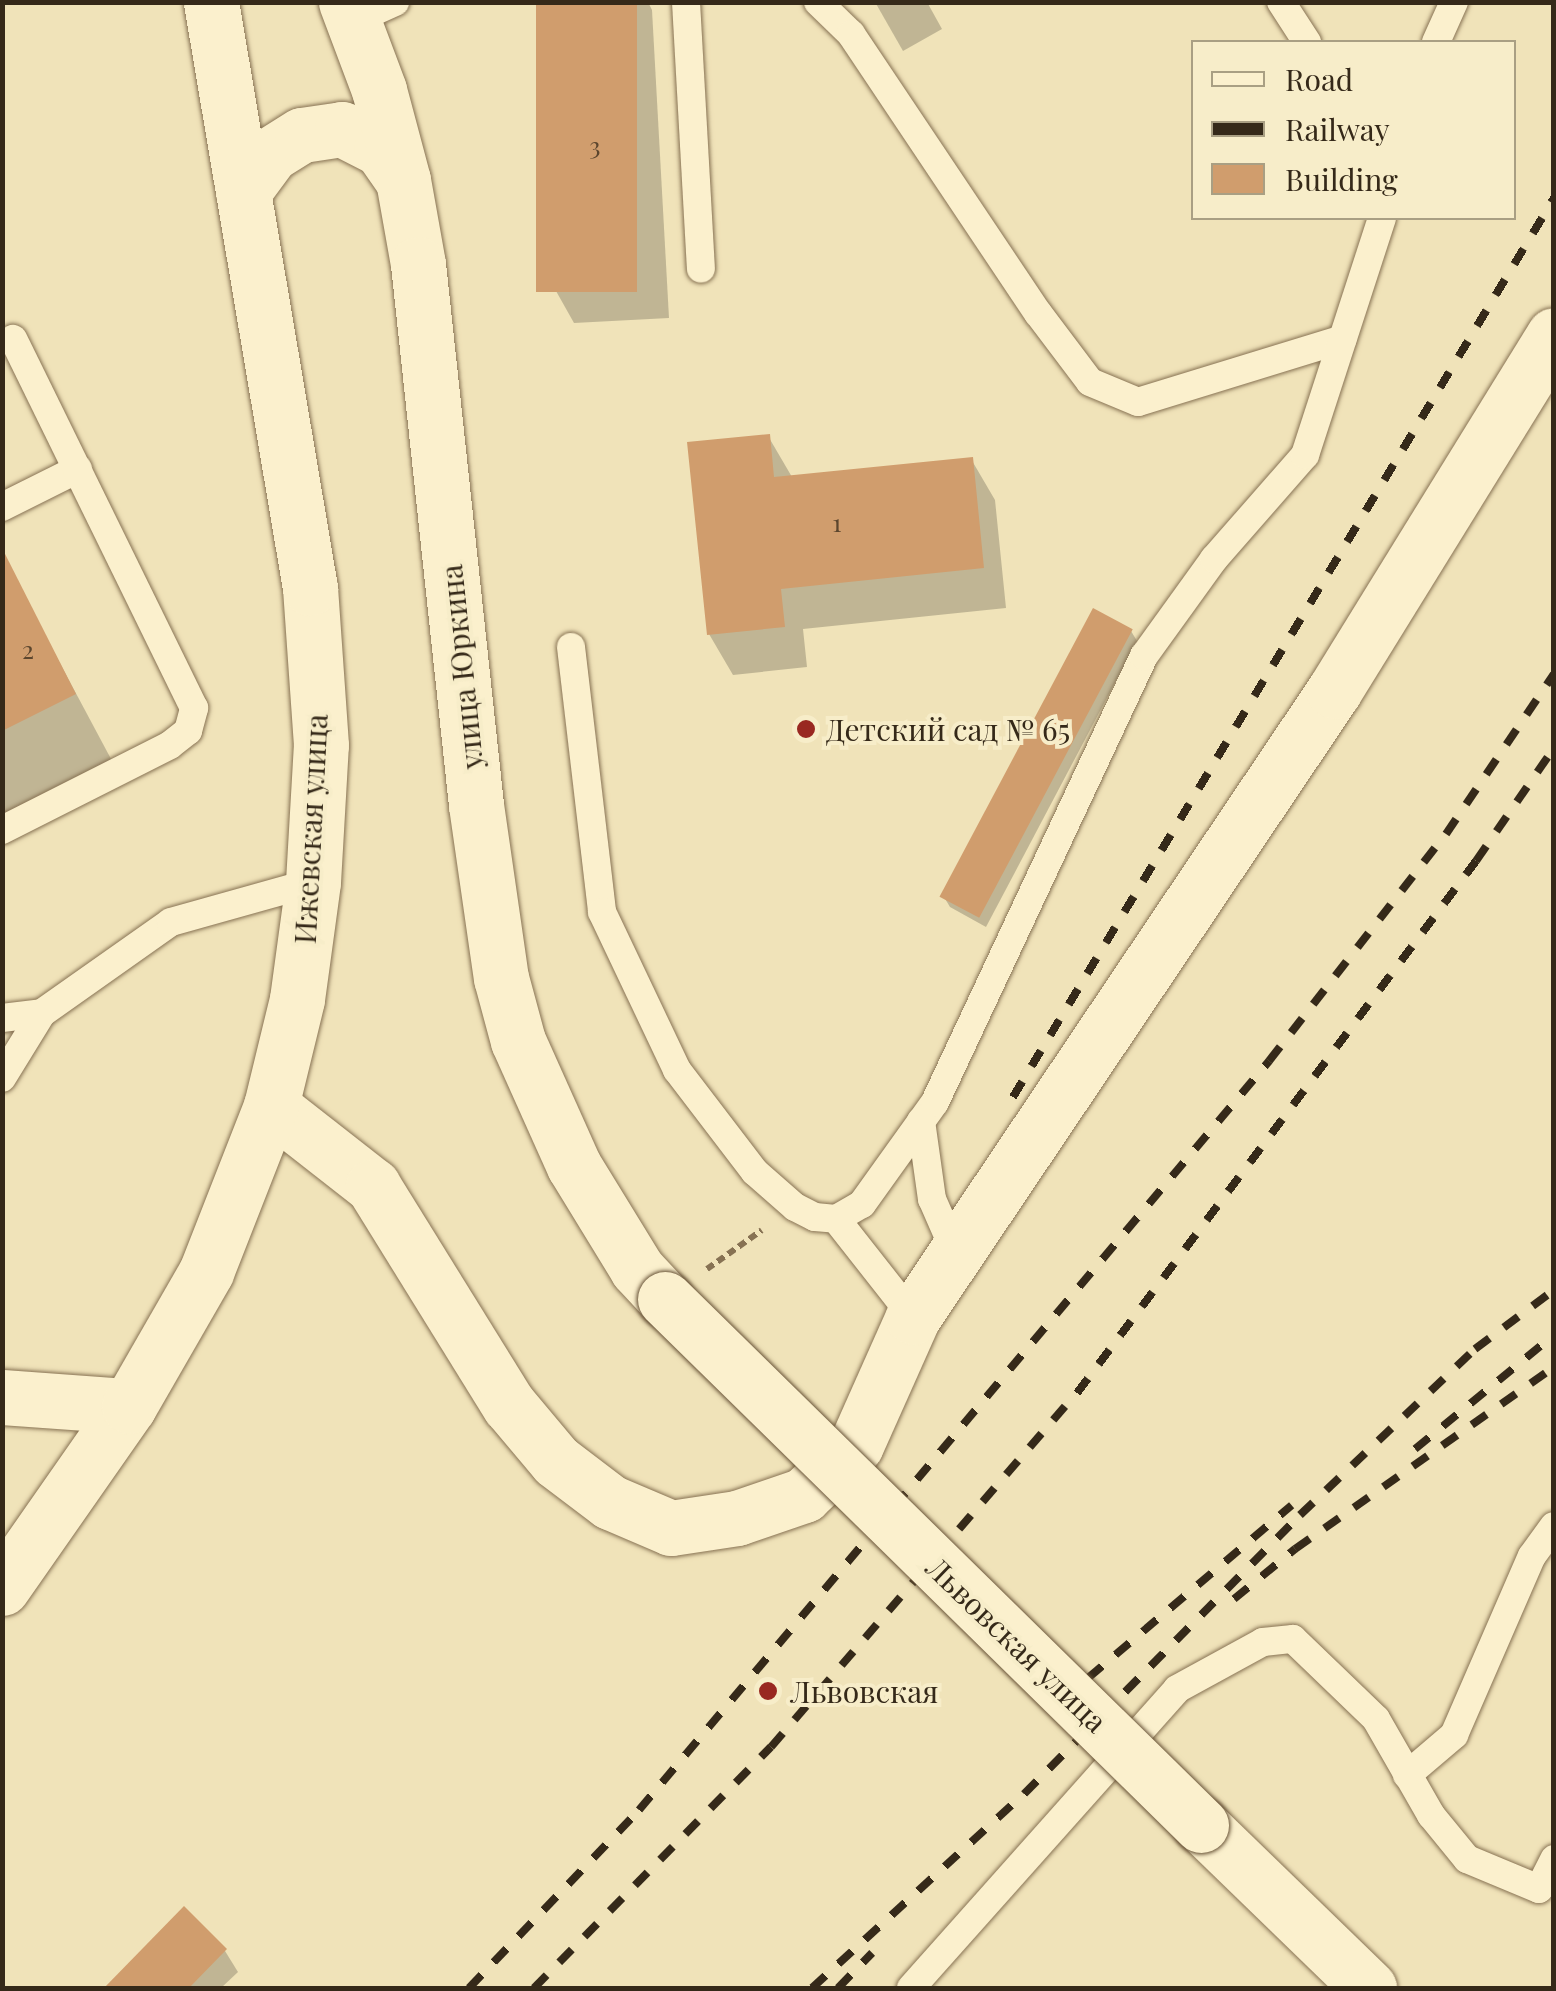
<!DOCTYPE html>
<html>
<head>
<meta charset="utf-8">
<style>
	body { margin:0 }
	#map { position:relative; width:1556px; height:1991px; overflow:hidden; background:#f0e3b9; font-family:"Playfair Display",serif }
	div>[style] { position:absolute }
	.shadow>* { inset:0; background:#0003 }
	.building>* { inset:0; background:#d09d6d; transform-origin:0 0 }
	.path>* { height:6px; margin-top:-3px; transform-origin:0; background:repeating-linear-gradient(90deg,#877253 0 8px,transparent 0 13px) }
	.roads { filter:drop-shadow(0 0 2px #877253) drop-shadow(0 0 2px #877253) }
	.service>* { height:28px; margin:-14px; padding:0 14px; transform-origin:14px; border-radius:14px; background:#fbf0cd }
	.minor>* { height:55px; margin:-27.5px; padding:0 27.5px; transform-origin:27.5px; border-radius:27.5px; background:#fbf0cd }
	.tertiary>* { height:55px; margin:-27.5px; padding:0 27.5px; transform-origin:27.5px; border-radius:27.5px; background:#fbf0cd }
	.secondary>* { height:55px; margin:-27.5px; padding:0 27.5px; transform-origin:27.5px; border-radius:27.5px; background:#fbf0cd }
	.rail>* { height:8px; margin-top:-4px; transform-origin:0; background:repeating-linear-gradient(90deg,#352919 0 18px,transparent 0 36px) }
	.bridges { filter:drop-shadow(0 0 2px #685337) drop-shadow(0 0 2px #685337) }
	.secondary-bridge>* { height:55px; margin:-27.5px; padding:0 27.5px; transform-origin:27.5px; border-radius:27.5px; background:#fbf0cd }
	.dots>* { width:28px; height:28px; translate:-50% -50%; box-sizing:border-box; border:5px solid #f7edc9; border-radius:50% }
	span { translate:-50% -50%; white-space:nowrap; text-align:center; line-height:1.15; -webkit-text-stroke:8px #f7edc9; paint-order:stroke }
	.number-label { font-size:25px; color:#5c462e }
	.number-label span { -webkit-text-stroke-width:0 }
	.street-label { font-size:30px; color:#352919 }
	.poi-label { font-size:30px; color:#352919 }
	.left { translate:0 -50%; text-align:left }
	.frame { position:absolute; inset:0; border:5px solid #352919; pointer-events:none }
	.legend { position:absolute; left:1191px; top:40px; width:325px; height:180px; box-sizing:border-box; background:#f7edc9; border:2px solid #a99f83; margin:0; padding:12px 18px; list-style:none; font-size:30px; color:#352919 }
	.legend li { display:flex; align-items:center; gap:20px; height:50px }
	.legend b { width:50px; border:2px solid #a99f83 }
</style>
</head>
<body>
<div id="map">
	<div class="shadow">
		<i style="clip-path:polygon(539px 2px,648px 2px,652px 10px,669px 318px,574px 323px,556px 291px)"></i>
		<i style="clip-path:polygon(875px 2px,927px 2px,942px 29px,903px 51px)"></i>
		<i style="clip-path:polygon(768px 436px,792px 477px,971px 459px,995px 500px,1006px 608px,803px 629px,807px 667px,733px 675px,709px 634px)"></i>
		<i style="clip-path:polygon(24px 596px,118px 772px,2px 830px,2px 607px)"></i>
		<i style="clip-path:polygon(1131px 631px,1137px 641px,986px 927px,950px 907px,944px 897px)"></i>
		<i style="clip-path:polygon(184px 1910px,225px 1951px,238px 1972px,221px 1988px,107px 1988px)"></i>
	</div>
	<div class="building">
		<i style="left:536px;top:2px;width:101px;height:290px"></i>
		<i style="clip-path:polygon(770px 434px,774px 477px,973px 457px,984px 568px,781px 589px,785px 627px,707px 635px,687px 442px)"></i>
		<i style="clip-path:polygon(2px 548px,76px 694px,2px 731px)"></i>
		<i style="left:1093px;top:608px;width:45px;height:327px;rotate:28deg"></i>
		<i style="clip-path:polygon(184px 1906px,227px 1949px,189px 1988px,104px 1988px)"></i>
	</div>
	<div class="path">
		<i style="left:707px;top:1269px;width:67px;rotate:-35.3deg"></i>
	</div>
	<div class="roads">
		<div class="service">
			<i style="left:686px;top:2px;width:267px;rotate:86.8deg"></i>
			<i style="left:818px;top:2px;width:46px;rotate:44.1deg"></i>
			<i style="left:851px;top:34px;width:336px;rotate:56.2deg"></i>
			<i style="left:1038px;top:313px;width:86px;rotate:53deg"></i>
			<i style="left:1090px;top:382px;width:52px;rotate:22.6deg"></i>
			<i style="left:1138px;top:402px;width:214px;rotate:-17.1deg"></i>
			<i style="left:1281px;top:2px;width:48px;rotate:57deg"></i>
			<i style="left:355px;top:20px;width:44px;rotate:-24.2deg"></i>
			<i style="left:1436px;top:42px;width:44px;rotate:-65.8deg"></i>
			<i style="left:2px;top:507px;width:85px;rotate:-26.6deg"></i>
			<i style="left:571px;top:647px;width:267px;rotate:83.3deg"></i>
			<i style="left:602px;top:912px;width:175px;rotate:64.6deg"></i>
			<i style="left:677px;top:1070px;width:128px;rotate:52.6deg"></i>
			<i style="left:755px;top:1172px;width:53px;rotate:41.2deg"></i>
			<i style="left:795px;top:1207px;width:22px;rotate:27deg"></i>
			<i style="left:815px;top:1217px;width:21px;rotate:5deg"></i>
			<i style="left:836px;top:1219px;width:30px;rotate:-30deg"></i>
			<i style="left:862px;top:1204px;width:125px;rotate:-54.4deg"></i>
			<i style="left:935px;top:1102px;width:493px;rotate:-64.9deg"></i>
			<i style="left:1144px;top:656px;width:120px;rotate:-54.2deg"></i>
			<i style="left:1214px;top:559px;width:138px;rotate:-48.8deg"></i>
			<i style="left:1305px;top:455px;width:249px;rotate:-72deg"></i>
			<i style="left:2px;top:830px;width:188px;rotate:-26.8deg"></i>
			<i style="left:170px;top:745px;width:23px;rotate:-38deg"></i>
			<i style="left:188px;top:731px;width:24px;rotate:-75deg"></i>
			<i style="left:194px;top:708px;width:411px;rotate:-116.1deg"></i>
			<i style="left:2px;top:1018px;width:40px;rotate:-7.1deg"></i>
			<i style="left:42px;top:1013px;width:158px;rotate:-35.2deg"></i>
			<i style="left:171px;top:922px;width:148px;rotate:-15.7deg"></i>
			<i style="left:2px;top:1078px;width:76px;rotate:-58.4deg"></i>
			<i style="left:921px;top:1121px;width:79px;rotate:82deg"></i>
			<i style="left:932px;top:1199px;width:60px;rotate:66.4deg"></i>
			<i style="left:836px;top:1219px;width:125px;rotate:51.8deg"></i>
			<i style="left:1407px;top:1775px;width:62px;rotate:-40.4deg"></i>
			<i style="left:1454px;top:1735px;width:195px;rotate:-66.5deg"></i>
			<i style="left:1532px;top:1556px;width:37px;rotate:-54deg"></i>
			<i style="left:911px;top:1988px;width:400px;rotate:-48.3deg"></i>
			<i style="left:1177px;top:1689px;width:98px;rotate:-28.7deg"></i>
			<i style="left:1263px;top:1642px;width:30px;rotate:-6deg"></i>
			<i style="left:1293px;top:1639px;width:115px;rotate:43.9deg"></i>
			<i style="left:1376px;top:1719px;width:111px;rotate:60.2deg"></i>
			<i style="left:1431px;top:1815px;width:57px;rotate:50.7deg"></i>
			<i style="left:1467px;top:1859px;width:78px;rotate:22.6deg"></i>
			<i style="left:1539px;top:1889px;width:34px;rotate:-63deg"></i>
		</div>
		<div class="minor">
			<i style="left:271px;top:1106px;width:130px;rotate:38.1deg"></i>
			<i style="left:373px;top:1186px;width:258px;rotate:58.2deg"></i>
			<i style="left:509px;top:1405px;width:73px;rotate:50deg"></i>
			<i style="left:556px;top:1461px;width:68px;rotate:37.2deg"></i>
			<i style="left:610px;top:1502px;width:66px;rotate:23.1deg"></i>
			<i style="left:671px;top:1528px;width:67px;rotate:-8.6deg"></i>
			<i style="left:737px;top:1518px;width:71px;rotate:-18.9deg"></i>
			<i style="left:804px;top:1495px;width:72px;rotate:-43.9deg"></i>
			<i style="left:856px;top:1445px;width:140px;rotate:-66deg"></i>
			<i style="left:913px;top:1317px;width:754px;rotate:-56.08deg"></i>
			<i style="left:1334px;top:691px;width:418px;rotate:-58.3deg"></i>
			<i style="left:2px;top:1397px;width:127px;rotate:4.1deg"></i>
		</div>
		<div class="tertiary">
			<i style="left:243px;top:192px;width:47px;rotate:-53.6deg"></i>
			<i style="left:271px;top:154px;width:36px;rotate:-32deg"></i>
			<i style="left:302px;top:135px;width:40px;rotate:-8.5deg"></i>
			<i style="left:342px;top:129px;width:44px;rotate:27.1deg"></i>
			<i style="left:381px;top:149px;width:38px;rotate:55deg"></i>
			<i style="left:2px;top:1588px;width:222px;rotate:-55.1deg"></i>
			<i style="left:129px;top:1406px;width:155px;rotate:-60.1deg"></i>
			<i style="left:206px;top:1272px;width:178px;rotate:-68.6deg"></i>
			<i style="left:271px;top:1106px;width:110px;rotate:-76.3deg"></i>
			<i style="left:297px;top:999px;width:118px;rotate:-82.2deg"></i>
			<i style="left:313px;top:882px;width:137px;rotate:-86.7deg"></i>
			<i style="left:321px;top:745px;width:157px;rotate:-94deg"></i>
			<i style="left:310px;top:588px;width:594px;rotate:-99.59deg"></i>
		</div>
		<div class="secondary">
			<i style="left:346px;top:2px;width:94px;rotate:69.4deg"></i>
			<i style="left:379px;top:90px;width:93px;rotate:75.1deg"></i>
			<i style="left:403px;top:180px;width:85px;rotate:79.9deg"></i>
			<i style="left:418px;top:264px;width:544px;rotate:83.88deg"></i>
			<i style="left:476px;top:805px;width:175px;rotate:81.8deg"></i>
			<i style="left:501px;top:978px;width:65px;rotate:74.9deg"></i>
			<i style="left:518px;top:1041px;width:137px;rotate:65.9deg"></i>
			<i style="left:574px;top:1166px;width:121px;rotate:58.5deg"></i>
			<i style="left:637px;top:1269px;width:41px;rotate:47deg"></i>
			<i style="left:1201px;top:1825px;width:234px;rotate:44.1deg"></i>
		</div>
	</div>
	<div class="rail">
		<i style="left:1013px;top:1097px;width:1049px;rotate:-58.96deg"></i>
		<i style="left:1415px;top:1449px;width:180px;rotate:-39.4deg"></i>
		<i style="left:1234px;top:1599px;width:79px;rotate:-39.3deg"></i>
		<i style="left:1295px;top:1549px;width:317px;rotate:-35.1deg"></i>
		<i style="left:1088px;top:1678px;width:267px;rotate:-40.3deg"></i>
		<i style="left:469px;top:1988px;width:246px;rotate:-46.3deg"></i>
		<i style="left:639px;top:1810px;width:979px;rotate:-49.93deg"></i>
		<i style="left:1269px;top:1061px;width:288px;rotate:-52.1deg"></i>
		<i style="left:1446px;top:834px;width:193px;rotate:-56deg"></i>
		<i style="left:534px;top:1988px;width:338px;rotate:-45.5deg"></i>
		<i style="left:771px;top:1747px;width:468px;rotate:-49.2deg"></i>
		<i style="left:1077px;top:1393px;width:665px;rotate:-53.13deg"></i>
		<i style="left:1476px;top:861px;width:137px;rotate:-55.4deg"></i>
		<i style="left:812px;top:1988px;width:287px;rotate:-42.5deg"></i>
		<i style="left:1024px;top:1794px;width:392px;rotate:-45.3deg"></i>
		<i style="left:1300px;top:1515px;width:241px;rotate:-43.5deg"></i>
		<i style="left:1475px;top:1349px;width:99px;rotate:-36.8deg"></i>
		<i style="left:838px;top:1988px;width:49px;rotate:-45.8deg"></i>
	</div>
	<div class="bridges">
		<div class="secondary-bridge">
			<i style="left:665px;top:1299px;width:751px;rotate:44.46deg"></i>
		</div>
	</div>
	<div class="dots">
		<i style="left:806px;top:729px;background:#992821"></i>
		<i style="left:768px;top:1691px;background:#992821"></i>
	</div>
	<div class="number-label">
		<span style="left:595px;top:145px">3</span>
		<span style="left:837px;top:522px">1</span>
		<span style="left:28px;top:649px">2</span>
	</div>
	<div class="street-label">
		<span style="left:461px;top:667px;rotate:-96deg">улица Юркина</span>
		<span style="left:310px;top:829px;rotate:-87deg">Ижевская улица</span>
		<span style="left:1017px;top:1644px;rotate:44deg">Львовская улица</span>
	</div>
	<div class="poi-label">
		<span class="left" style="left:826px;top:729px">Детский сад № 65</span>
		<span class="left" style="left:790px;top:1691px">Львовская</span>
	</div>
	<div class="frame"></div>
	<ul class="legend">
	<li><b style="height:12px;background:#fbf0cd"></b>Road</li>
	<li><b style="height:12px;background:#352919"></b>Railway</li>
	<li><b style="height:28px;background:#d09d6d"></b>Building</li>
	</ul>
</div>
</body>
</html>
